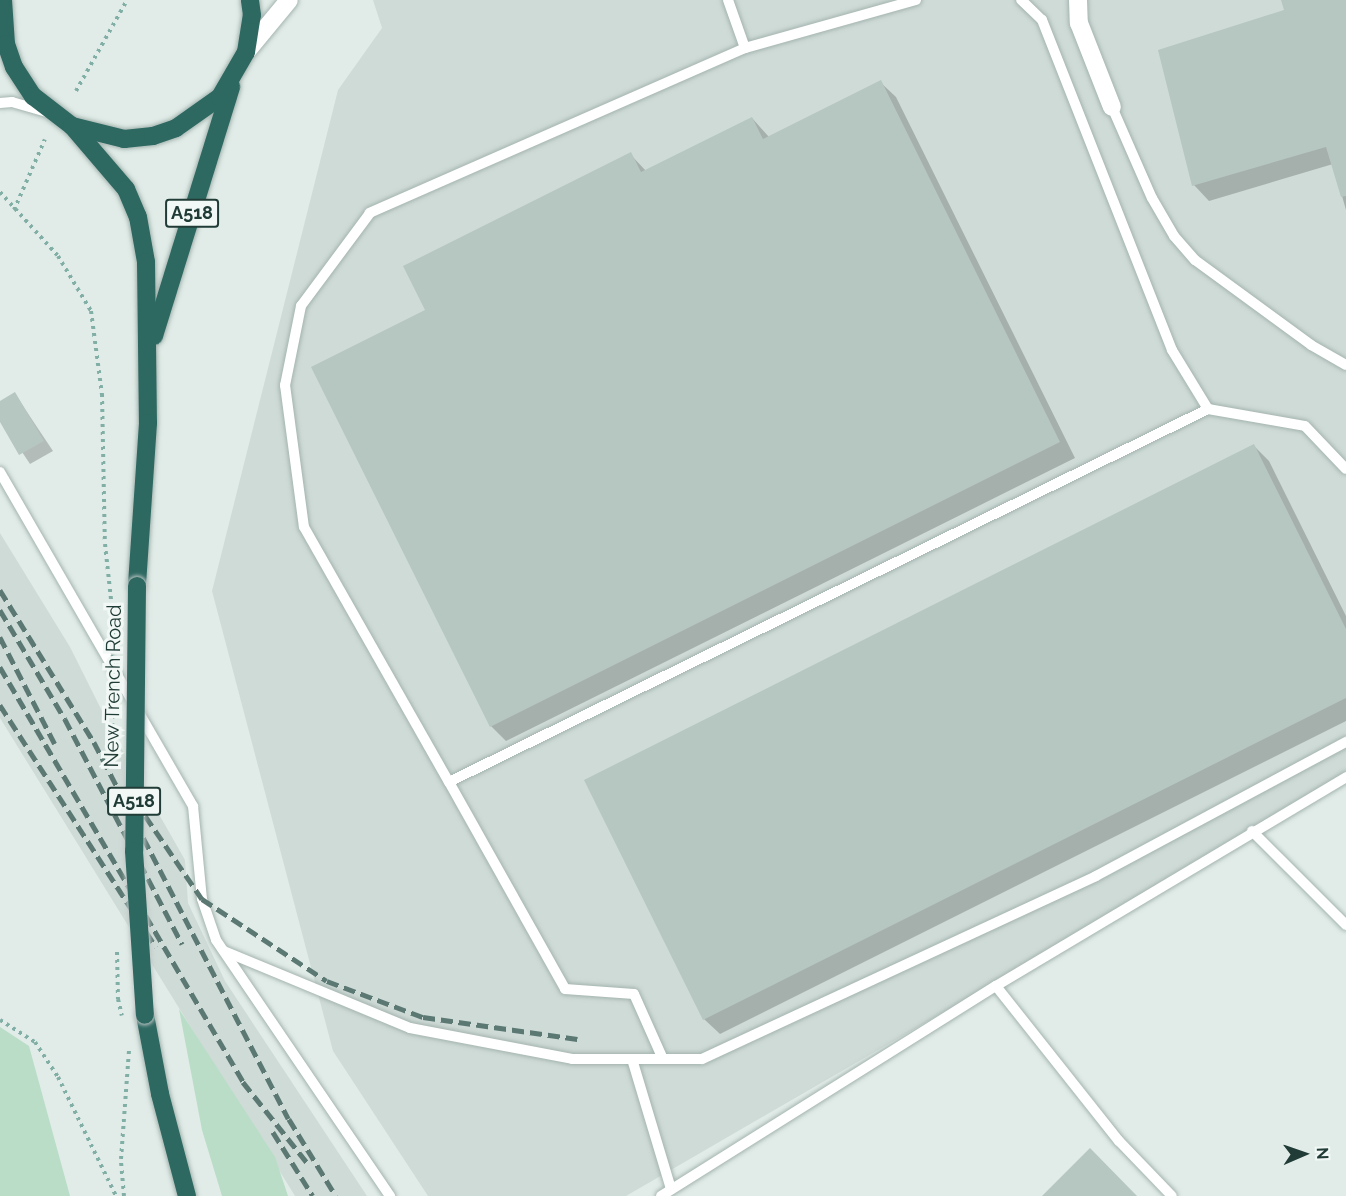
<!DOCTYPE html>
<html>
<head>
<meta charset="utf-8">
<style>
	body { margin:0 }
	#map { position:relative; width:1346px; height:1196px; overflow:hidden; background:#e1ece8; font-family:Raleway,sans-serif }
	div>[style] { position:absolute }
	.built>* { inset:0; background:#cfdbd7 }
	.green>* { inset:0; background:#b9ddc6 }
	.shadow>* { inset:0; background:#0003 }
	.building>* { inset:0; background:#b6c6c1 }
	.path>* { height:4px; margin-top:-2px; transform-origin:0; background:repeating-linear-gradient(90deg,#81afa5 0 3px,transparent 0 7.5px) }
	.roads { filter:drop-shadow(0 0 2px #a4b4af) drop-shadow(0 0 2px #a4b4af) }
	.lane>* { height:10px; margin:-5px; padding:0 5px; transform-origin:5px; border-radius:5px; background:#fff }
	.street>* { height:18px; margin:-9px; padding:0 9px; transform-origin:9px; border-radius:9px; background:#fff }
	.highway>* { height:18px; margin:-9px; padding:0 9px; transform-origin:9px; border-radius:9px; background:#2d6861 }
	.rail>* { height:4.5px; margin-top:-2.25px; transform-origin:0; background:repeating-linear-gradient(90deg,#5b7873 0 12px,transparent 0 18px) }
	.path-bridge>* { height:4px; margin-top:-2px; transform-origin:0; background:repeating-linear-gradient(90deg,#81afa5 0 3px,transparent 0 7.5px) }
	.bridges { filter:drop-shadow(0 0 2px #c1c8c7) drop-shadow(0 0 2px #c1c8c7) }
	.highway-bridge>* { height:18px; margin:-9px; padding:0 9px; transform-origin:9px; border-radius:9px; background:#2d6861 }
	span { translate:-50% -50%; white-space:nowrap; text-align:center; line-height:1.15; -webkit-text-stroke:6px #f1f8f5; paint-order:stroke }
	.shield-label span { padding:2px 4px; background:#f1f8f5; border:2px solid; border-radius:4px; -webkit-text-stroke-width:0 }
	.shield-label { font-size:18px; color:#213c37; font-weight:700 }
	.street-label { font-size:20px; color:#213c37 }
	.north { position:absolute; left:1274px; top:1124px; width:60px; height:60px; -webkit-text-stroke:4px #f1f8f5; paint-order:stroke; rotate:88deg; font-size:16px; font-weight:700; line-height:24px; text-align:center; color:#213c37 }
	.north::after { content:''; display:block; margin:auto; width:21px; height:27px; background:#213c37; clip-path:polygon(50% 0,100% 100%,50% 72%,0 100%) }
</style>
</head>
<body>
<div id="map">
	<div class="built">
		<i style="clip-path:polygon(373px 0,1346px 0,1346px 779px,626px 1196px,428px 1196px,333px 1051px,212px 591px,338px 90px,382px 28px)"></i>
		<i style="clip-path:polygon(0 533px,70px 647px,115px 737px,185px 860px,188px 903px,225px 981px,367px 1196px,295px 1196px,0 718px)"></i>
	</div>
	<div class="green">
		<i style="clip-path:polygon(179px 1009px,275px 1157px,288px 1196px,222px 1196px,202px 1130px)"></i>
		<i style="clip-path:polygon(0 1027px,29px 1046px,70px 1196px,0 1196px)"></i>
	</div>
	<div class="shadow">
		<i style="clip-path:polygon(1282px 0,1346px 0,1346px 210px,1333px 164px,1209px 201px,1194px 185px,1285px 11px)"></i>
		<i style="clip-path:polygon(880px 82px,896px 97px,1075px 458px,506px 741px,491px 726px,427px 310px,630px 154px,646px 171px,752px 118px,769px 137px)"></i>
		<i style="clip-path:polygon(15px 394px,53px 451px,30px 464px,0 419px,0 402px)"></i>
		<i style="clip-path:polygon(1254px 446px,1269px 461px,1346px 616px,1346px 721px,720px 1034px,704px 1019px)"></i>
	</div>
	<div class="building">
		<i style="clip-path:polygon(1281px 0,1346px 0,1346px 196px,1341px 197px,1326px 147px,1192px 186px,1158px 50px,1284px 10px)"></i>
		<i style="clip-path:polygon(881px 80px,1060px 442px,490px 727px,311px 367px,425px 310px,403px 266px,631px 152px,641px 172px,752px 117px,763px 139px)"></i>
		<i style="clip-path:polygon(15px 392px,44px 441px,19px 455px,0 422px,0 401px)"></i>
		<i style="clip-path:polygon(1254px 444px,1346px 629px,1346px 698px,703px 1020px,584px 780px)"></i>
		<i style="clip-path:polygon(1090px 1148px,1137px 1196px,1042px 1196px)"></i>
	</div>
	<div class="path">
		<i style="left:76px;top:91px;width:104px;rotate:-60.7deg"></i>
		<i style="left:0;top:192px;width:86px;rotate:47.8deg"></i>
		<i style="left:58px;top:256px;width:64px;rotate:59deg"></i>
		<i style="left:91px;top:311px;width:84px;rotate:82.5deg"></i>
		<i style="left:102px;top:394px;width:150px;rotate:88.9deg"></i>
		<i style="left:14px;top:210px;width:77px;rotate:-66.4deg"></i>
		<i style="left:118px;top:999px;width:17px;rotate:77deg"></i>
		<i style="left:0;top:1020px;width:41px;rotate:32.2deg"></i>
		<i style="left:35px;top:1042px;width:42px;rotate:56.7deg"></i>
		<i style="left:58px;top:1077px;width:132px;rotate:64deg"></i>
		<i style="left:124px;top:1196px;width:37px;rotate:-95deg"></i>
		<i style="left:121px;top:1159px;width:109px;rotate:-85.8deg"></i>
	</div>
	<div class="roads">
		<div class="lane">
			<i style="left:728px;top:0;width:51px;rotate:70.5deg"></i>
			<i style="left:916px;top:0;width:178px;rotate:164.3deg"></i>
			<i style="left:745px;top:48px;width:410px;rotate:156.3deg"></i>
			<i style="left:370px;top:213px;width:116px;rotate:126.6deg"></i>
			<i style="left:301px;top:306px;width:81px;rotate:101.4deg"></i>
			<i style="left:285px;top:385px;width:143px;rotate:82.4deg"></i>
			<i style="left:304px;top:527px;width:293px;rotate:60.4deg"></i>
			<i style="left:449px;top:782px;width:846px;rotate:-26.17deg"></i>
			<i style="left:1208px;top:409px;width:69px;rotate:-121.4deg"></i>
			<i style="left:1172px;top:350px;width:355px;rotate:-111.5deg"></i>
			<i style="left:1042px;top:20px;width:29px;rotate:-136deg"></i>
			<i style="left:0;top:103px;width:12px;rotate:-5deg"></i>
			<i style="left:12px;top:102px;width:37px;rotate:16deg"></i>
			<i style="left:1112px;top:107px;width:99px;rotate:66.3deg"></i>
			<i style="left:1152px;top:198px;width:44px;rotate:59.9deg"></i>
			<i style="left:1174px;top:236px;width:32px;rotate:49deg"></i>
			<i style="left:1195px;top:260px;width:144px;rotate:36.2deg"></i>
			<i style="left:1311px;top:345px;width:40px;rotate:29.7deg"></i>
			<i style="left:1208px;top:409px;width:98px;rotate:9.9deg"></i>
			<i style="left:1305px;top:426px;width:59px;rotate:46.4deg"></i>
			<i style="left:0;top:472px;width:386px;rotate:60deg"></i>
			<i style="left:193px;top:806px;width:93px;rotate:84.5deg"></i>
			<i style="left:202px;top:899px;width:43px;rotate:71.1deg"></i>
			<i style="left:216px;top:940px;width:310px;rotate:55.8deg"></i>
			<i style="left:449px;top:782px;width:237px;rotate:60.7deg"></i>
			<i style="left:565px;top:989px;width:69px;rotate:4.1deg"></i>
			<i style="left:634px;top:994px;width:71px;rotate:66deg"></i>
			<i style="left:1252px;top:831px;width:133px;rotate:45deg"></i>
			<i style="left:224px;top:951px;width:201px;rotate:22.5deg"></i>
			<i style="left:410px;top:1028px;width:165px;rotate:10.8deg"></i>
			<i style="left:572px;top:1059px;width:130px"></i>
			<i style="left:702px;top:1059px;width:434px;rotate:-24.9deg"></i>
			<i style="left:1096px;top:876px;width:284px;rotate:-28.2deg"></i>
			<i style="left:996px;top:986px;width:198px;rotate:51.6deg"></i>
			<i style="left:1119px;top:1141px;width:76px;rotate:46.1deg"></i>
			<i style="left:632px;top:1059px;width:136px;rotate:73.3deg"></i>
			<i style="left:661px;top:1196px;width:395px;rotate:-32.1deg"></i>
			<i style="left:996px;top:986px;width:408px;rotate:-30.8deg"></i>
		</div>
		<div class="street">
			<i style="left:1078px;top:0;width:23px;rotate:88deg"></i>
			<i style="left:1079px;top:23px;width:90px;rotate:68.6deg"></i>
			<i style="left:246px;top:52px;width:67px;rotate:-50.4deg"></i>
		</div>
		<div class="highway">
			<i style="left:3px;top:0;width:44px;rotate:86.1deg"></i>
			<i style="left:6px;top:44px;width:24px;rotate:71deg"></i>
			<i style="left:14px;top:67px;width:35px;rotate:57deg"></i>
			<i style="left:33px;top:96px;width:49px;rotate:37.6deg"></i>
			<i style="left:72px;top:126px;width:54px;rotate:14deg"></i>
			<i style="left:124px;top:139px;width:29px;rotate:-6deg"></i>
			<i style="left:153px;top:136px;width:24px;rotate:-19deg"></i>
			<i style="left:176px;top:128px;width:54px;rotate:-35.2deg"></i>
			<i style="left:220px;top:97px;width:52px;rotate:-60deg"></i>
			<i style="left:246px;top:52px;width:37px;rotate:-81deg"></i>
			<i style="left:252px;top:15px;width:15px;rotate:-98deg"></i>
			<i style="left:72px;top:126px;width:83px;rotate:49.4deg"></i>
			<i style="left:126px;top:189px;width:30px;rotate:67deg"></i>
			<i style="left:138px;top:217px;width:46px;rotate:79.9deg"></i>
			<i style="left:146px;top:262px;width:161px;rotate:89.3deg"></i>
			<i style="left:148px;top:423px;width:163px;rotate:93.9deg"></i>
			<i style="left:154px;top:336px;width:261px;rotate:-72.8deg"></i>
			<i style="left:145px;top:1015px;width:80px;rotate:79.2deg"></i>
			<i style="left:160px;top:1094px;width:106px;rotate:75.2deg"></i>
		</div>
	</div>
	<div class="rail">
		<i style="left:0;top:590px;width:179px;rotate:58.3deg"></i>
		<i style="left:94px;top:742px;width:424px;rotate:62.7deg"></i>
		<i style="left:289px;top:1119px;width:90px;rotate:58.6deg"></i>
		<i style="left:0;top:610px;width:127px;rotate:59.2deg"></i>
		<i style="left:65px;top:719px;width:254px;rotate:62.5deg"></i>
		<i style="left:0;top:637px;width:120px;rotate:62.8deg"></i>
		<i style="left:0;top:667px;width:481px;rotate:59.6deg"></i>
		<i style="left:243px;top:1082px;width:106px;rotate:51.5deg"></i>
		<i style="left:0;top:705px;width:288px;rotate:57.2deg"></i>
		<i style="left:125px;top:786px;width:137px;rotate:55.7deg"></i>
		<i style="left:202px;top:899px;width:149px;rotate:33.3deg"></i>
		<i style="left:327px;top:981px;width:103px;rotate:20.6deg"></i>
		<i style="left:423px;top:1017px;width:156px;rotate:8.1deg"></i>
		<i style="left:273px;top:1132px;width:75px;rotate:58deg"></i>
	</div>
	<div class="path-bridge">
		<i style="left:105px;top:544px;width:74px;rotate:83.8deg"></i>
		<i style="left:113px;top:618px;width:150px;rotate:90.4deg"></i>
		<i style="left:117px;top:952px;width:47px;rotate:88.8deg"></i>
	</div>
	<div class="bridges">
		<div class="highway-bridge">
			<i style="left:137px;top:586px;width:265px;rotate:90.6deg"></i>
			<i style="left:134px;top:851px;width:164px;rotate:86.2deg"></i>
		</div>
	</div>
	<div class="shield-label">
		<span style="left:192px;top:213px">A518</span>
		<span style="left:134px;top:801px">A518</span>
	</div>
	<div class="street-label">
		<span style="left:113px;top:686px;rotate:-89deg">New Trench Road</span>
	</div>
	<div class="north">N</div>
</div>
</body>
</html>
